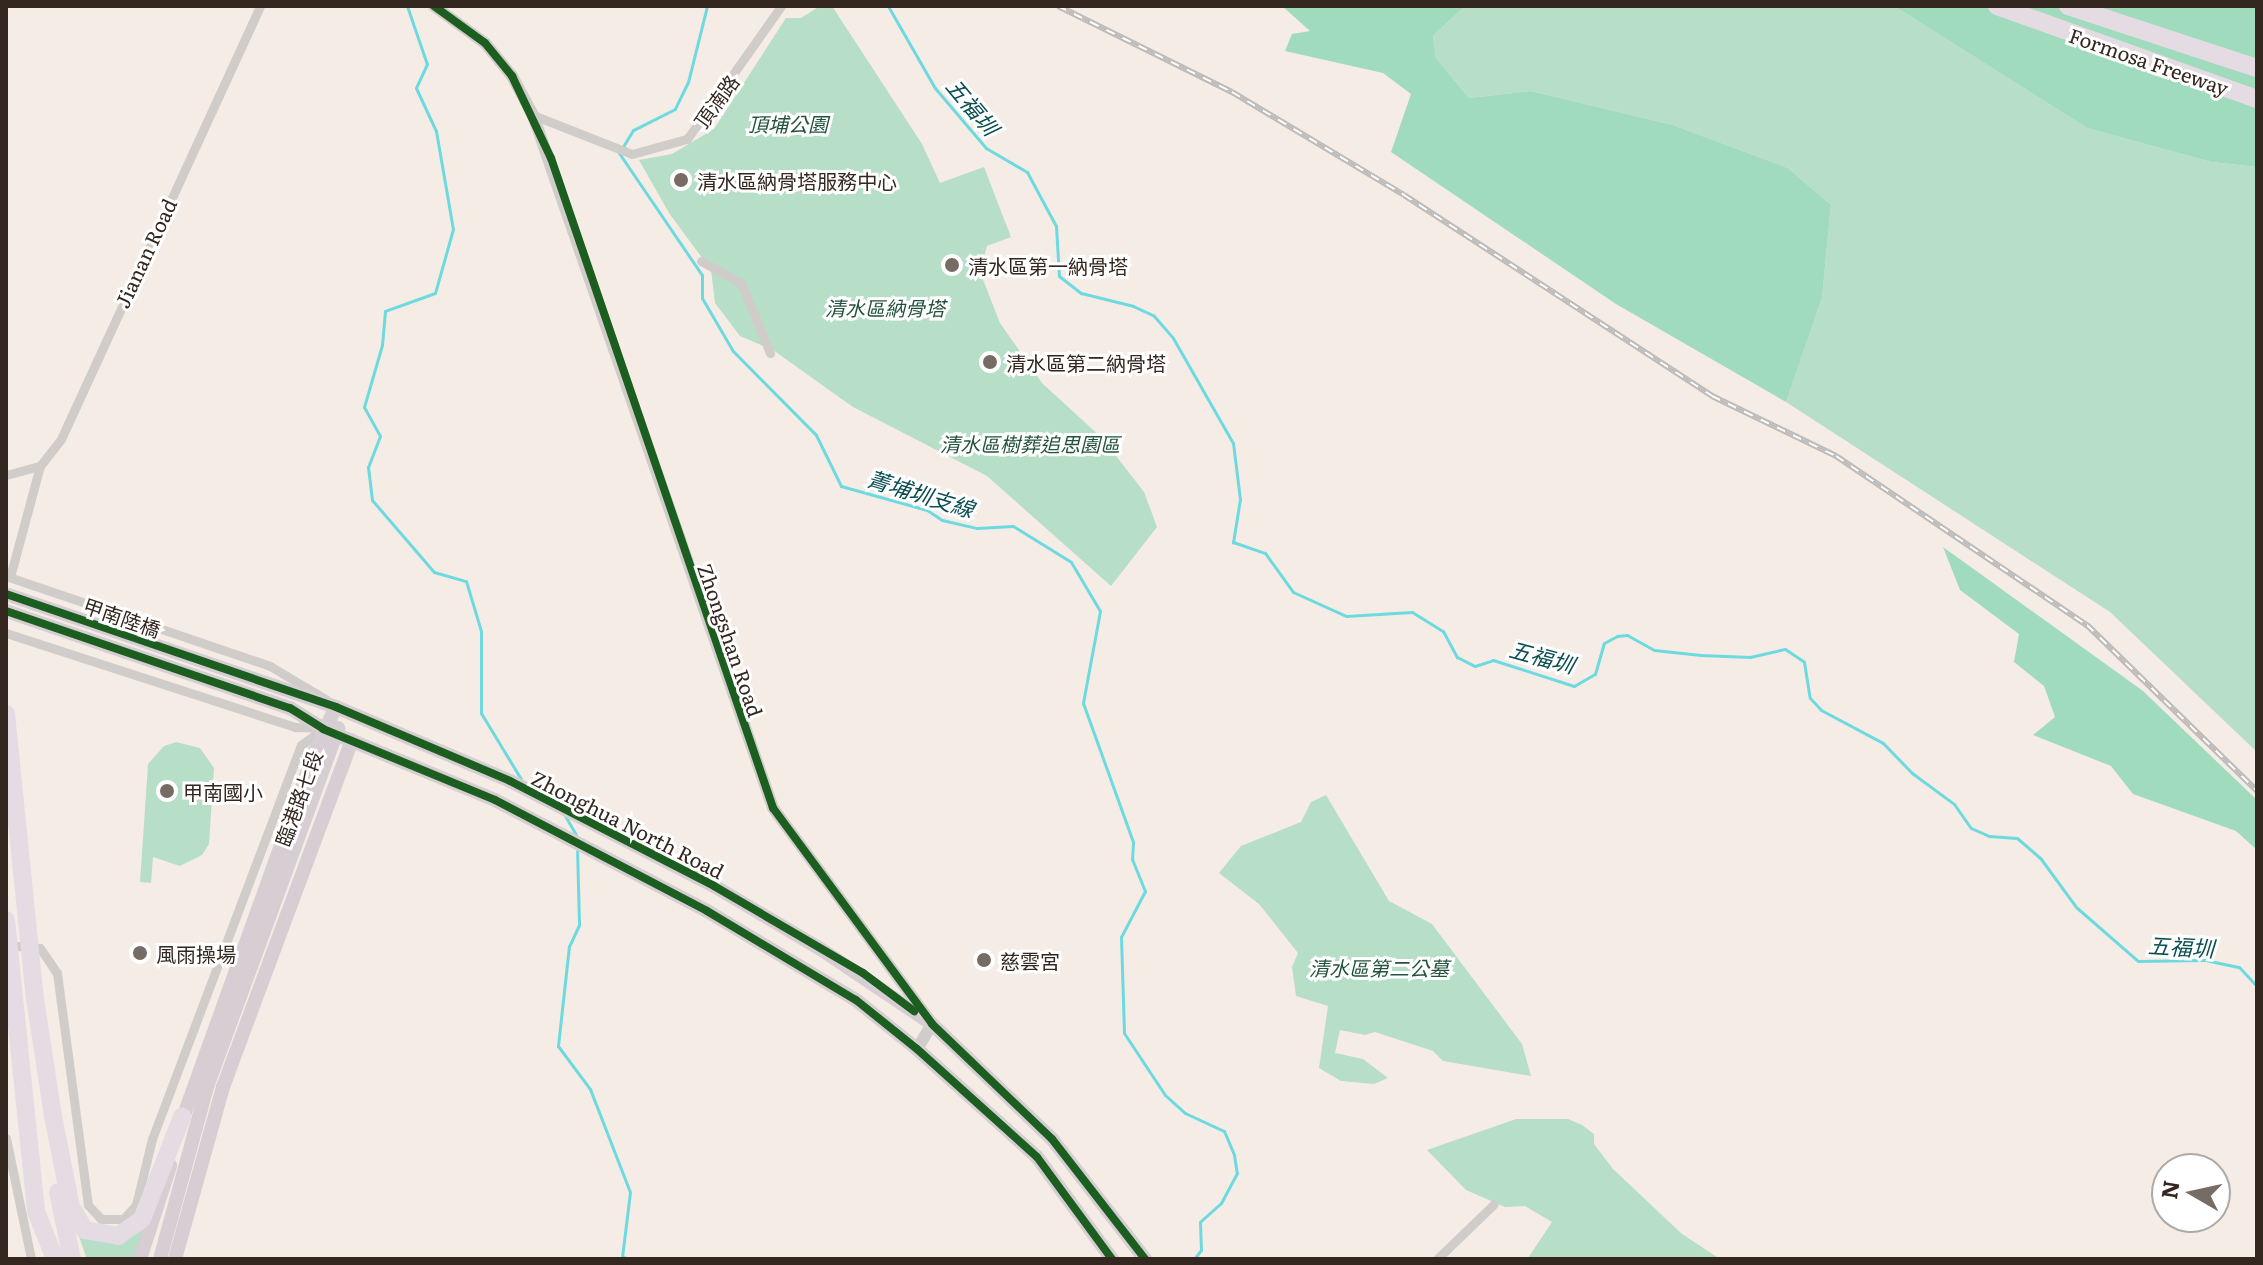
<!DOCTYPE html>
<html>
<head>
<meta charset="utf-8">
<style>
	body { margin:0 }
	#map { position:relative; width:2263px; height:1265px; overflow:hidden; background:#f6ece6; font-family:Literata,"Noto Sans TC",serif }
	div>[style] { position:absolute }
	.green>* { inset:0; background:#b7dec7 }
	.forest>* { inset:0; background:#a1dbbe }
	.stream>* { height:3px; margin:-1.5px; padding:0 1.5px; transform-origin:1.5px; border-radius:1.5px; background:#6ddae0 }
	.minor>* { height:9px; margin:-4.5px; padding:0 4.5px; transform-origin:4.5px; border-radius:4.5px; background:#d0ccc9 }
	.tertiary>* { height:12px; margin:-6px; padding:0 6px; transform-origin:6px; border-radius:6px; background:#d0ccc9 }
	.primary>* { height:14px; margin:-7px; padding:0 7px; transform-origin:7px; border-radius:7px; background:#d6ced2 }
	.motorway>* { height:18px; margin:-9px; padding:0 9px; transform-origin:9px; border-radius:9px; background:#e5dce3 }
	.rail>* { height:6px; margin-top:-3px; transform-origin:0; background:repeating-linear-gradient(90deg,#fff 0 9px,#bdbbb9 0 18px); box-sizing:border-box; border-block:2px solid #bdbbb9 }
	.cycleway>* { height:8px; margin:-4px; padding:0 4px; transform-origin:4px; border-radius:4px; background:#1b5e20 }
	.dots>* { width:22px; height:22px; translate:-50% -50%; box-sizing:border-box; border:4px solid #fff; border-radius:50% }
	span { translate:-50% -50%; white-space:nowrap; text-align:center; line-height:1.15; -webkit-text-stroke:6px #fff; paint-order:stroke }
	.street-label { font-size:20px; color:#332720 }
	.park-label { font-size:20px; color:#23523e; font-style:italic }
	.poi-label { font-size:20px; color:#332720 }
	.left { translate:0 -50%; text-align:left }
	.water-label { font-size:22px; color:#0b4f53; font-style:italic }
	.frame { position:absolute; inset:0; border:8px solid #332720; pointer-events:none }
	.north { position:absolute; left:2151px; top:1153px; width:80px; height:80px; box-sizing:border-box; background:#fff; border:2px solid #ada9a6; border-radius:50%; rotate:279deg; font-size:22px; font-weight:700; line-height:32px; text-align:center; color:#332720 }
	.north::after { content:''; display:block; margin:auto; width:28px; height:36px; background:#776c65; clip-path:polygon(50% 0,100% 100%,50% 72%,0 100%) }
</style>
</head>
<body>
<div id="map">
	<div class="green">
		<i style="clip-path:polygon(820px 6px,832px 6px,922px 144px,940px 183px,984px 167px,1011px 237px,987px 246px,980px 272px,1000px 323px,1042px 383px,1103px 439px,1144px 492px,1157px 527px,1111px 586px,987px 476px,853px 407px,773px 350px,740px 336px,715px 303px,711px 270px,669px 213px,639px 160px,672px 154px,714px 129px,786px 18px,801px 18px)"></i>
		<i style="clip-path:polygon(1465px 6px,1894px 6px,2087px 128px,2211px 162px,2257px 167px,2257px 752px,2110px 612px,1786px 402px,1822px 298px,1831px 205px,1788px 168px,1673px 125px,1531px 91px,1469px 98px,1436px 58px,1433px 36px)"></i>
		<i style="clip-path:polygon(176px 742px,200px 748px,214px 768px,209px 844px,202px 855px,180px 866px,153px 857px,151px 883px,140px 882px,148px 764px,164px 746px)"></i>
		<i style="clip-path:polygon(1326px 795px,1389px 901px,1432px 924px,1522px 1044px,1531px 1076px,1443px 1061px,1433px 1051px,1375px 1032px,1365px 1035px,1340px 1030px,1335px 1053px,1363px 1059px,1388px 1078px,1374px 1084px,1341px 1081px,1319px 1068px,1328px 1006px,1296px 996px,1292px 967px,1298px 953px,1259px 904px,1219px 873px,1241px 846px,1301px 822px,1311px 802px)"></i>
		<i style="clip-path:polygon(1516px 1119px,1568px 1119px,1582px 1125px,1594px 1134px,1594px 1144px,1613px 1169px,1682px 1234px,1720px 1259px,1528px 1258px,1552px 1222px,1525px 1206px,1505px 1207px,1466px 1190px,1427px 1150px)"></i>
		<i style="clip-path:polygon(150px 1217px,134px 1259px,87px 1259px,73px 1220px,89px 1236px)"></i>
	</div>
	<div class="forest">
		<i style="clip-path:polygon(1282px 6px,1465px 6px,1433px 36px,1436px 58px,1469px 98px,1531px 91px,1673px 125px,1788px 168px,1831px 205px,1822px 298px,1786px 402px,1616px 304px,1391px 152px,1411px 94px,1383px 73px,1285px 51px,1292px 34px,1310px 31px)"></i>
		<i style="clip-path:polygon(1894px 6px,2257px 6px,2257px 167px,2211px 162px,2087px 128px)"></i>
		<i style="clip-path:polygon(1943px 547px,2143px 691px,2257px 800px,2257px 850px,2236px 831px,2133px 794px,2111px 766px,2033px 735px,2055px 717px,2044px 686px,2014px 662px,2019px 634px,1960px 590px)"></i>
	</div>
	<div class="stream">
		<i style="left:407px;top:6px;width:61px;rotate:71deg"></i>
		<i style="left:427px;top:64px;width:26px;rotate:115deg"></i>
		<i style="left:416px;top:88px;width:47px;rotate:65.1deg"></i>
		<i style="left:436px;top:131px;width:99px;rotate:80.2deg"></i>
		<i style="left:453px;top:229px;width:66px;rotate:105.7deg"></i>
		<i style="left:435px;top:293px;width:53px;rotate:160.2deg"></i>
		<i style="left:385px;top:311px;width:34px;rotate:95deg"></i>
		<i style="left:382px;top:345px;width:65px;rotate:106.2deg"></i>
		<i style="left:364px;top:407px;width:33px;rotate:61deg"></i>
		<i style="left:380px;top:436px;width:33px;rotate:111deg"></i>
		<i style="left:368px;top:467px;width:33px;rotate:83deg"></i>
		<i style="left:372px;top:500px;width:95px;rotate:49.3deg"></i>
		<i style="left:434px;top:572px;width:33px;rotate:16deg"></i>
		<i style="left:466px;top:581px;width:52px;rotate:73.3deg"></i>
		<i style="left:481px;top:631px;width:82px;rotate:90deg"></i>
		<i style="left:481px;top:713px;width:77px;rotate:58.8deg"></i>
		<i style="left:707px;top:6px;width:78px;rotate:104deg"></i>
		<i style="left:688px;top:82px;width:30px;rotate:116deg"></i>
		<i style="left:675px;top:109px;width:47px;rotate:153.4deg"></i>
		<i style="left:633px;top:130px;width:27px;rotate:121deg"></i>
		<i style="left:619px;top:153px;width:148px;rotate:55.8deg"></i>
		<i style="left:702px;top:275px;width:23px;rotate:90deg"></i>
		<i style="left:702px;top:298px;width:61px;rotate:59.7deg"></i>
		<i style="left:733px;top:351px;width:118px;rotate:45.3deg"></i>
		<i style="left:816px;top:435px;width:57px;rotate:63.9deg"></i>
		<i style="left:841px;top:486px;width:89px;rotate:15.6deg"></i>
		<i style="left:927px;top:510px;width:18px;rotate:34deg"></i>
		<i style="left:942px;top:520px;width:36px;rotate:13deg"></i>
		<i style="left:977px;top:528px;width:36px;rotate:-3deg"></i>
		<i style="left:1013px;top:526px;width:68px;rotate:31.8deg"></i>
		<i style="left:1071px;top:562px;width:57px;rotate:59.4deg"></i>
		<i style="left:1100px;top:611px;width:94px;rotate:100.5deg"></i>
		<i style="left:1083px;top:703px;width:148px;rotate:70.2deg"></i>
		<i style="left:1133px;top:842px;width:17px;rotate:93deg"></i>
		<i style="left:1132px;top:859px;width:35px;rotate:68deg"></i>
		<i style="left:1145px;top:891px;width:52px;rotate:117.6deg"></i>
		<i style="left:1121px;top:937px;width:96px;rotate:88.2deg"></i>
		<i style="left:1124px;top:1033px;width:74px;rotate:56.5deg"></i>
		<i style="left:1165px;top:1095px;width:27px;rotate:42deg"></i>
		<i style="left:1185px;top:1113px;width:43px;rotate:24.8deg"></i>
		<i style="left:1224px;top:1131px;width:26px;rotate:67deg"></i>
		<i style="left:1234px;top:1155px;width:18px;rotate:81deg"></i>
		<i style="left:1237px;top:1173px;width:34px;rotate:118deg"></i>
		<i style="left:1221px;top:1203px;width:28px;rotate:138deg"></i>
		<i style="left:1200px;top:1222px;width:28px;rotate:88deg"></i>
		<i style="left:1201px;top:1250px;width:11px;rotate:128deg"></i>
		<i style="left:888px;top:6px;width:95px;rotate:60.2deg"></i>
		<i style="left:935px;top:88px;width:79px;rotate:49.6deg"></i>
		<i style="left:986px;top:148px;width:48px;rotate:30.3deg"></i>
		<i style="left:1027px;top:172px;width:61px;rotate:61.8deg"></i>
		<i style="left:1056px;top:226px;width:50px;rotate:86.6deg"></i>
		<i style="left:1059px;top:276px;width:28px;rotate:38deg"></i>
		<i style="left:1081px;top:293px;width:54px;rotate:14deg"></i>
		<i style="left:1133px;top:306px;width:23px;rotate:25deg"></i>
		<i style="left:1154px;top:316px;width:29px;rotate:49deg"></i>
		<i style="left:1173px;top:338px;width:121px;rotate:60.3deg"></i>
		<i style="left:1233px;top:443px;width:56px;rotate:82.9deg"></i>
		<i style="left:1240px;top:499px;width:44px;rotate:99.2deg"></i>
		<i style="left:1233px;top:542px;width:34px;rotate:19deg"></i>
		<i style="left:1265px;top:553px;width:48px;rotate:54.3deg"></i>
		<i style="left:1293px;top:592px;width:58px;rotate:24.4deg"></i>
		<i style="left:1346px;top:616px;width:66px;rotate:-3.5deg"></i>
		<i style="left:1412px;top:612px;width:36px;rotate:32deg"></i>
		<i style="left:1443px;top:631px;width:30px;rotate:62deg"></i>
		<i style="left:1457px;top:657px;width:20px;rotate:27deg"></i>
		<i style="left:1475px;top:666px;width:19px;rotate:-18deg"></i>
		<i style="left:1493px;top:660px;width:85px;rotate:17.8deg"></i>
		<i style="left:1574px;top:686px;width:24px;rotate:-30deg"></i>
		<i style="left:1595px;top:674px;width:32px;rotate:-74deg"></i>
		<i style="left:1604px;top:643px;width:15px;rotate:-28deg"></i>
		<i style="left:1617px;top:636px;width:10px;rotate:-6deg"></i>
		<i style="left:1627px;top:635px;width:31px;rotate:29deg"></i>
		<i style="left:1654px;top:650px;width:47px;rotate:6.1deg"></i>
		<i style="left:1701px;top:655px;width:49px;rotate:2.3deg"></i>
		<i style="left:1750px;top:657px;width:36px;rotate:-13deg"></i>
		<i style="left:1785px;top:649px;width:23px;rotate:34deg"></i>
		<i style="left:1804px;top:662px;width:36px;rotate:81deg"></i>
		<i style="left:1810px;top:698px;width:16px;rotate:47deg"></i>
		<i style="left:1821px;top:710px;width:70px;rotate:28deg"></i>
		<i style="left:1883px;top:743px;width:42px;rotate:46deg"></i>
		<i style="left:1912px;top:773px;width:52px;rotate:36.4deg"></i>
		<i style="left:1954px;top:804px;width:29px;rotate:55deg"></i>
		<i style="left:1971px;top:828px;width:20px;rotate:24deg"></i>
		<i style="left:1989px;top:836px;width:28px;rotate:4deg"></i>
		<i style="left:2017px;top:838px;width:32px;rotate:41deg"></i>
		<i style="left:2041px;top:859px;width:59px;rotate:53.9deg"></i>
		<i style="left:2076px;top:907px;width:82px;rotate:41.1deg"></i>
		<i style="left:2138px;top:961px;width:67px;rotate:-0.9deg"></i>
		<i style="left:2205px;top:960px;width:35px;rotate:12deg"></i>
		<i style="left:2239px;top:967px;width:26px;rotate:47deg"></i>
		<i style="left:564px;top:814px;width:24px;rotate:60deg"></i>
		<i style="left:577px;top:847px;width:78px;rotate:88.5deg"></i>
		<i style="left:579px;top:925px;width:23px;rotate:115deg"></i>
		<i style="left:569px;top:946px;width:101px;rotate:96.3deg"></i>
		<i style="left:558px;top:1046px;width:54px;rotate:53.3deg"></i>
		<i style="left:590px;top:1089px;width:110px;rotate:68.8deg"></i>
		<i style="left:630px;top:1192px;width:65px;rotate:97deg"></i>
		<i style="left:622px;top:1257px;width:9px;rotate:13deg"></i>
	</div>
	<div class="minor">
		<i style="left:533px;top:115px;width:106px;rotate:21.5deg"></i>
		<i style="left:632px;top:154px;width:57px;rotate:-15.3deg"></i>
		<i style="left:687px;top:139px;width:163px;rotate:-54.7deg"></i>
		<i style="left:701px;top:261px;width:46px;rotate:28.8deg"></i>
		<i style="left:741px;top:283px;width:76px;rotate:67.5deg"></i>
		<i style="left:6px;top:475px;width:35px;rotate:-15deg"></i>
		<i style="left:40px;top:466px;width:34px;rotate:-52deg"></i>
		<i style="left:61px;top:439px;width:477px;rotate:-65.3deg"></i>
		<i style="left:6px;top:576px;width:279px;rotate:18.8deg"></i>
		<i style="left:270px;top:666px;width:66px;rotate:30.8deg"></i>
		<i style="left:10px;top:577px;width:115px;rotate:-74.9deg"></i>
		<i style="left:6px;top:633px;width:304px;rotate:18deg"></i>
		<i style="left:295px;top:727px;width:24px;rotate:2deg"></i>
		<i style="left:6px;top:945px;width:34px;rotate:5deg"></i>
		<i style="left:40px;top:948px;width:30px;rotate:56deg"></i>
		<i style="left:57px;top:973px;width:234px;rotate:82.4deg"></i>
		<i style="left:88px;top:1205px;width:19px;rotate:47deg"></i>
		<i style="left:101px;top:1219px;width:22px"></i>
		<i style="left:123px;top:1219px;width:19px;rotate:-47deg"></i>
		<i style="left:136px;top:1205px;width:68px;rotate:-76.4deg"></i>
		<i style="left:152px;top:1139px;width:421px;rotate:-69.3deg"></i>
		<i style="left:301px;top:745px;width:27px;rotate:-36deg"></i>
		<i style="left:6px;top:1138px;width:124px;rotate:78.3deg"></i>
		<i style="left:1437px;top:1259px;width:79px;rotate:-44deg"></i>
	</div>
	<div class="tertiary">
		<i style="left:434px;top:6px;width:63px;rotate:36deg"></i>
		<i style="left:485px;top:43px;width:43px;rotate:50.7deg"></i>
		<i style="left:512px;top:76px;width:44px;rotate:61.7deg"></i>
		<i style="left:533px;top:115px;width:733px;rotate:70.9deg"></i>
		<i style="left:773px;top:808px;width:268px;rotate:53.6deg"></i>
		<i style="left:932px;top:1024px;width:29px;rotate:121deg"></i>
	</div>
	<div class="primary">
		<i style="left:6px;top:594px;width:349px;rotate:18.9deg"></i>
		<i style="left:336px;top:707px;width:189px;rotate:23deg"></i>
		<i style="left:510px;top:781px;width:229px;rotate:27.2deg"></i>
		<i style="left:714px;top:886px;width:122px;rotate:30.6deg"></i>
		<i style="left:819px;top:948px;width:136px;rotate:33.9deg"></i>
		<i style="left:932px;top:1024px;width:166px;rotate:43.8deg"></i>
		<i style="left:1052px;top:1139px;width:152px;rotate:52.2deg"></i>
		<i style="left:6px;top:611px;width:300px;rotate:18.9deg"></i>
		<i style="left:290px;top:708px;width:39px;rotate:32deg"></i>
		<i style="left:323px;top:729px;width:186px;rotate:22.4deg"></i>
		<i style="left:495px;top:800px;width:239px;rotate:27.6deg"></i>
		<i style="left:707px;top:911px;width:174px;rotate:30.9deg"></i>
		<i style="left:856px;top:1000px;width:78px;rotate:38.8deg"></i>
		<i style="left:917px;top:1049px;width:161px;rotate:42deg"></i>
		<i style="left:1037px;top:1157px;width:127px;rotate:53.7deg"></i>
		<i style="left:180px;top:1126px;width:400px;rotate:-70.2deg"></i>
		<i style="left:315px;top:750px;width:48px;rotate:-64deg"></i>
		<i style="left:140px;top:1259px;width:98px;rotate:-72.1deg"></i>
		<i style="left:160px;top:1259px;width:181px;rotate:-74.7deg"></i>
		<i style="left:208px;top:1084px;width:379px;rotate:-69.9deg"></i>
		<i style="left:175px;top:1259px;width:179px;rotate:-74.4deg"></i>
		<i style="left:223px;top:1087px;width:370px;rotate:-69.6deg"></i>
	</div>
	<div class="motorway">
		<i style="left:1997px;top:6px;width:276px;rotate:19.7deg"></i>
		<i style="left:2068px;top:6px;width:199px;rotate:18.2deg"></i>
		<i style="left:6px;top:714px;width:279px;rotate:84.2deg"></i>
		<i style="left:34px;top:992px;width:125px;rotate:81.3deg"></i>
		<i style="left:53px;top:1116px;width:93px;rotate:78.8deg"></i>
		<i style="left:71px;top:1207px;width:27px;rotate:59deg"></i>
		<i style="left:85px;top:1230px;width:34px;rotate:10deg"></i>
		<i style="left:118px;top:1236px;width:29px;rotate:-35deg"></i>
		<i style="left:142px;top:1219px;width:110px;rotate:-68.6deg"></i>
		<i style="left:6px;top:920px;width:293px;rotate:84.1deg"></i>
		<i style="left:36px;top:1211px;width:52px;rotate:68.4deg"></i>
		<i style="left:58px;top:1192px;width:68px;rotate:78.2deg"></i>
	</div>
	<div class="rail">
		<i style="left:1058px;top:6px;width:194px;rotate:26.3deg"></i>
		<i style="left:1232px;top:92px;width:200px;rotate:30.9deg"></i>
		<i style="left:1404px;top:195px;width:368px;rotate:33.1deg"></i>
		<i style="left:1712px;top:396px;width:138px;rotate:25.8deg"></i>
		<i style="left:1836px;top:456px;width:303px;rotate:34deg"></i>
		<i style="left:2087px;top:625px;width:238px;rotate:44.3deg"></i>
	</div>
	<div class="cycleway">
		<i style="left:434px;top:6px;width:63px;rotate:36deg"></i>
		<i style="left:485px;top:43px;width:43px;rotate:50.7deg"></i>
		<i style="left:512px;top:76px;width:91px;rotate:64.6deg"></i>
		<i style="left:551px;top:158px;width:687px;rotate:71.14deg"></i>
		<i style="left:773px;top:808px;width:268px;rotate:53.6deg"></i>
		<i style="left:932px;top:1024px;width:166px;rotate:43.8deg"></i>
		<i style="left:1052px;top:1139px;width:152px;rotate:52.2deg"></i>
		<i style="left:6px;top:594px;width:349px;rotate:18.9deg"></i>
		<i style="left:336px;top:707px;width:189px;rotate:23deg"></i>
		<i style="left:510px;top:781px;width:229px;rotate:27.2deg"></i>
		<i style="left:714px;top:886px;width:173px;rotate:30.3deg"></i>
		<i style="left:863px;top:973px;width:64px;rotate:36.7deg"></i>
		<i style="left:6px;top:611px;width:300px;rotate:18.9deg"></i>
		<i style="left:290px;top:708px;width:39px;rotate:32deg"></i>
		<i style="left:323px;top:729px;width:186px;rotate:22.4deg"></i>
		<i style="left:495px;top:800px;width:239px;rotate:27.6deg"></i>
		<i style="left:707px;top:911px;width:174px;rotate:30.9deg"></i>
		<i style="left:856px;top:1000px;width:78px;rotate:38.8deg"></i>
		<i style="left:917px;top:1049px;width:161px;rotate:42deg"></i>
		<i style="left:1037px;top:1157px;width:127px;rotate:53.7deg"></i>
	</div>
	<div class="dots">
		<i style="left:681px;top:180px;background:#776c65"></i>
		<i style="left:952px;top:265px;background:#776c65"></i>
		<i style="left:990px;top:362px;background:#776c65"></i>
		<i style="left:167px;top:791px;background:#776c65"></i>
		<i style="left:140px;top:953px;background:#776c65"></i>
		<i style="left:984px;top:960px;background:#776c65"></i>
	</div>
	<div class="street-label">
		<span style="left:2149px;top:61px;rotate:19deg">Formosa Freeway</span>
		<span style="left:716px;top:101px;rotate:-54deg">頂湳路</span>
		<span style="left:145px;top:253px;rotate:-65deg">Jianan Road</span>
		<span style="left:122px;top:617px;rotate:19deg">甲南陸橋</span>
		<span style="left:731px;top:640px;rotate:71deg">Zhongshan Road</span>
		<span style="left:298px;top:798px;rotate:-70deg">臨港路七段</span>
		<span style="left:628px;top:824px;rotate:27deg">Zhonghua North Road</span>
	</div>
	<div class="park-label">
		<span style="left:788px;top:123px">頂埔公園</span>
		<span style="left:885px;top:307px">清水區納骨塔</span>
		<span style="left:1030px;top:443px">清水區樹葬追思園區</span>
		<span style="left:1379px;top:967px">清水區第二公墓</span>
	</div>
	<div class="poi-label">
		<span class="left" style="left:697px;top:180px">清水區納骨塔服務中心</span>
		<span class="left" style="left:968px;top:265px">清水區第一納骨塔</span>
		<span class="left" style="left:1006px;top:362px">清水區第二納骨塔</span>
		<span class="left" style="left:183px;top:791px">甲南國小</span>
		<span class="left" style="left:156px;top:953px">風雨操場</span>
		<span class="left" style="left:1000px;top:960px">慈雲宮</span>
	</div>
	<div class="water-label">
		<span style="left:973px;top:106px;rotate:50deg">五福圳</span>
		<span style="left:921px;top:493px;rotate:17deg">菁埔圳支線</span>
		<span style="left:1542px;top:656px;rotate:15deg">五福圳</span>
		<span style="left:2181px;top:946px;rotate:3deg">五福圳</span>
	</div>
	<div class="frame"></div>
	<div class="north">N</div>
</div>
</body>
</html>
